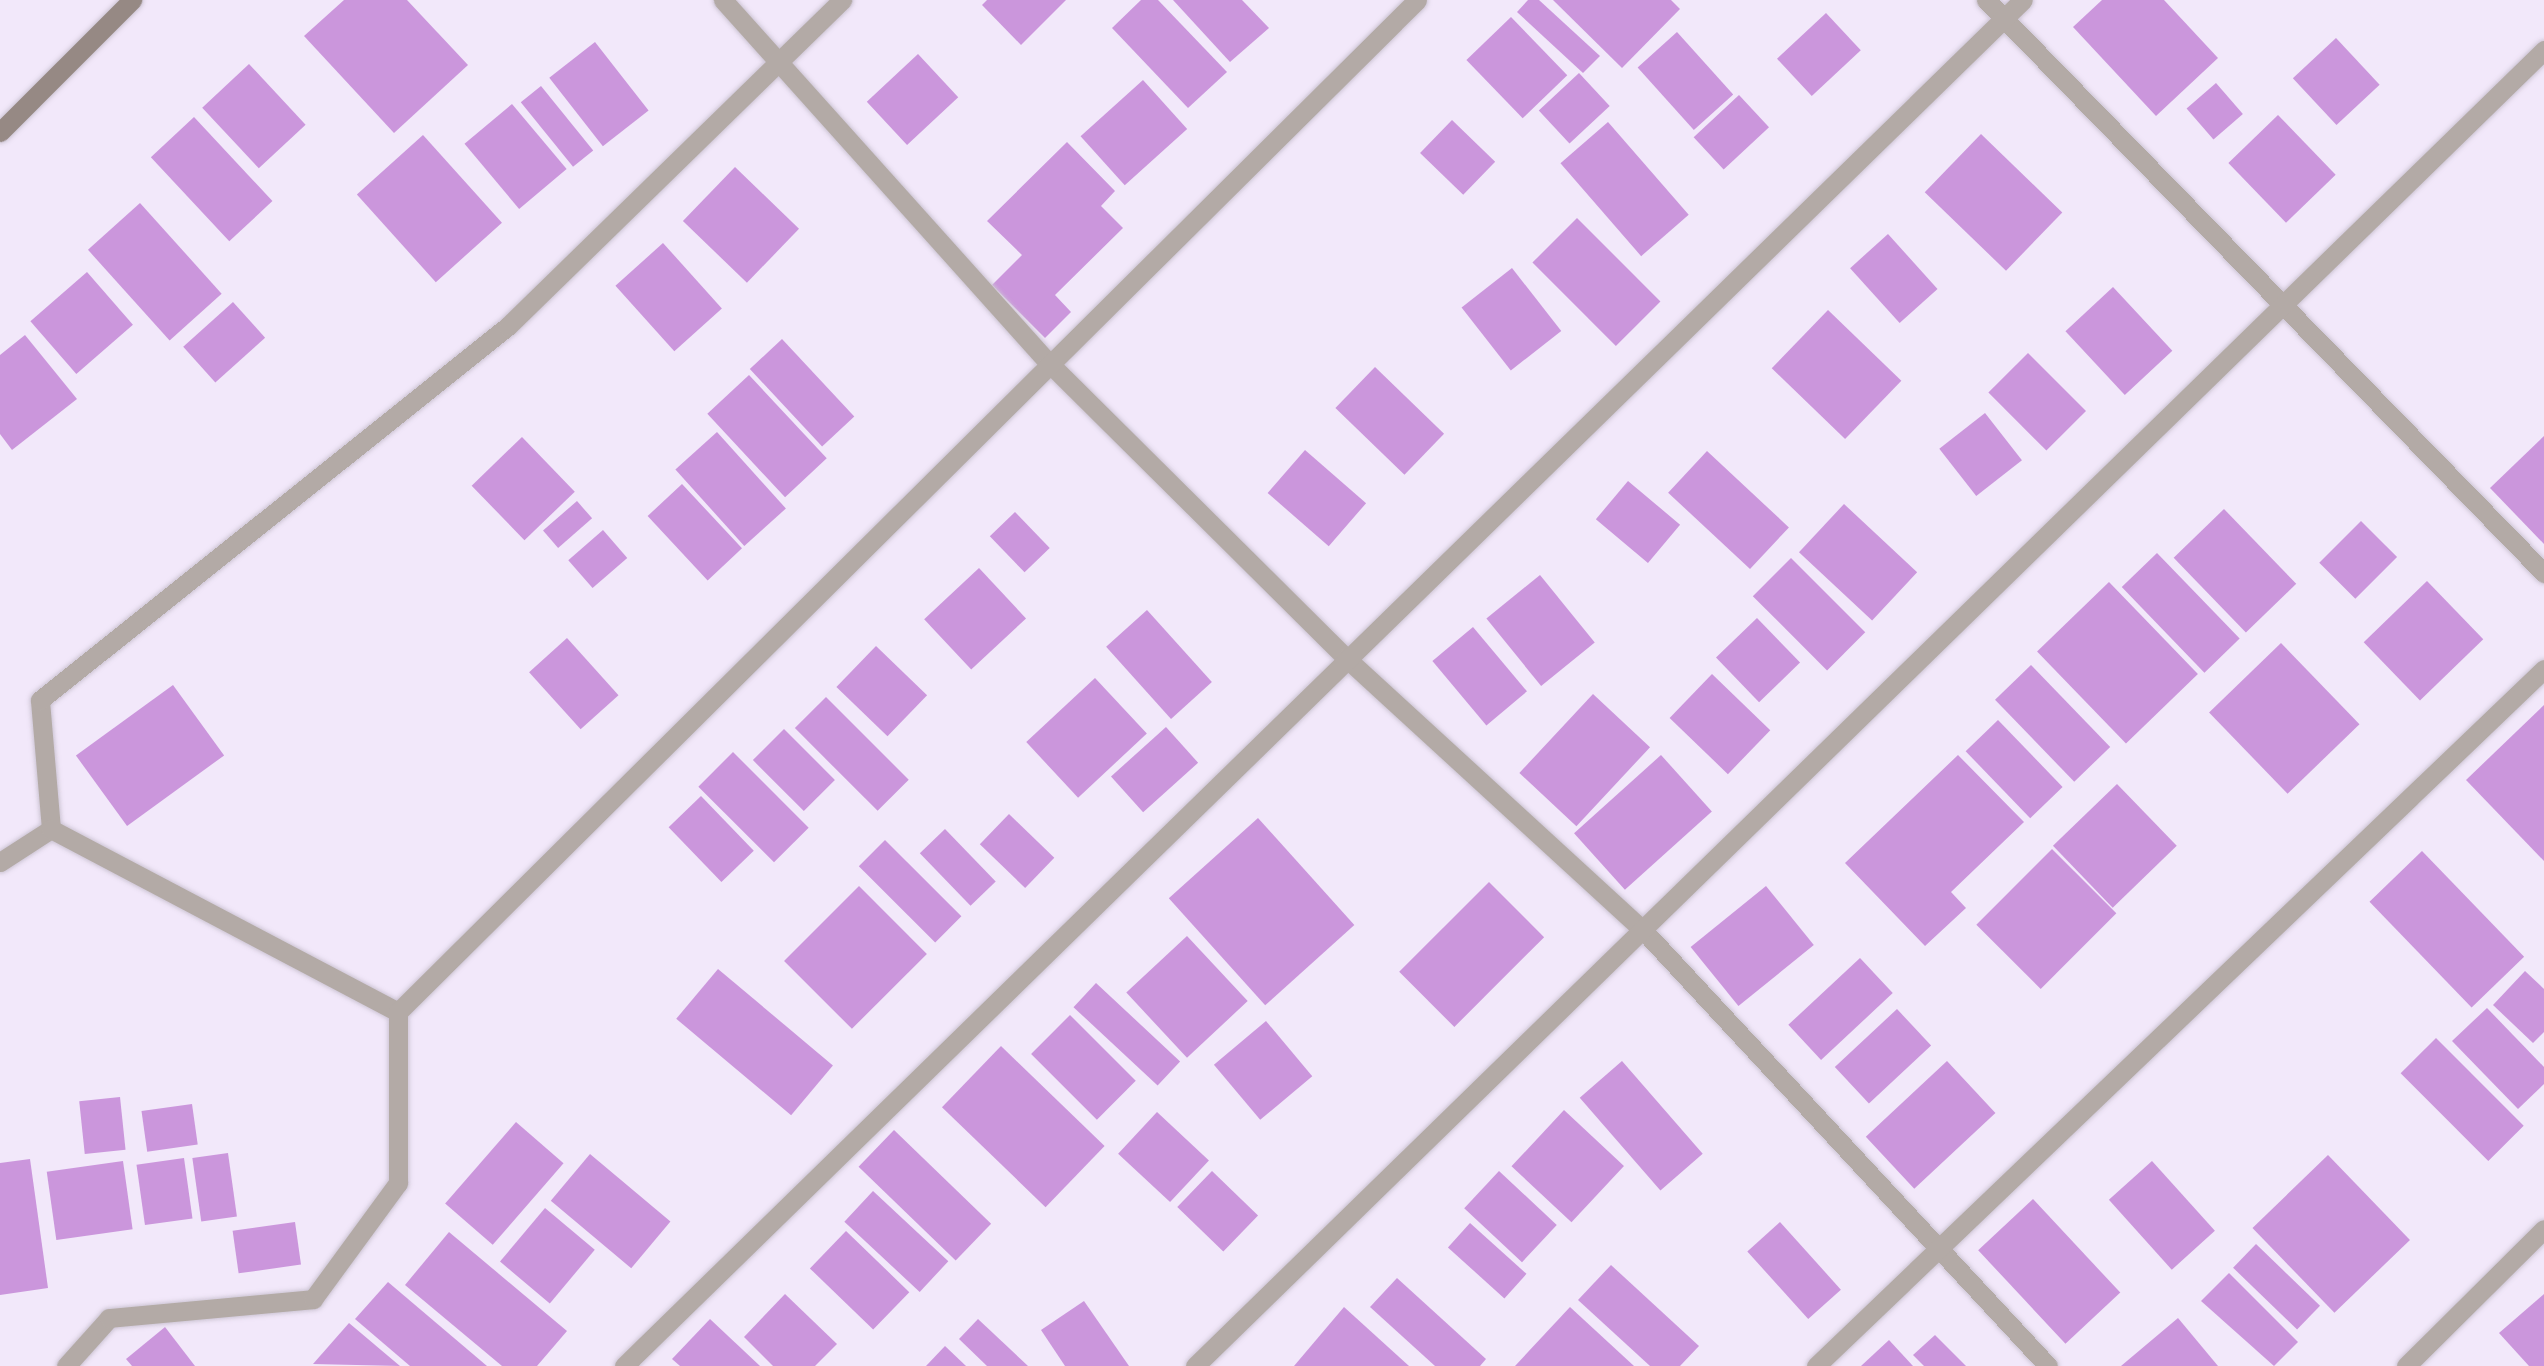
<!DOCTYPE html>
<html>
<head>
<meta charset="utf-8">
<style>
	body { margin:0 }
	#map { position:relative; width:2544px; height:1366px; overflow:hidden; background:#f2e8fa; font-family:Figtree,sans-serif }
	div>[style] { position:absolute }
	.building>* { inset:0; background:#cb96dc; transform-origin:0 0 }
	.roads { filter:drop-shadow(0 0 2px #cdc5d4) drop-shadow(0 0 2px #cdc5d4) }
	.minor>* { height:19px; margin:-9.5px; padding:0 9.5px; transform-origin:9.5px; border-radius:9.5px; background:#b3aaa6 }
	.secondary>* { height:19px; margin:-9.5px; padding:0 9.5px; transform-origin:9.5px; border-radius:9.5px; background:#968984 }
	span { translate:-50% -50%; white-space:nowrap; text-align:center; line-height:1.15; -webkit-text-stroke:7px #f2e8fa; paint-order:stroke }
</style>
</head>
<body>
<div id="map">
	<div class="building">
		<i style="clip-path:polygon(344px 0,407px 0,468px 65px,394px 133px,304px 36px)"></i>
		<i style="clip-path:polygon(987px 0,1066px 0,1021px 45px,982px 5px)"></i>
		<i style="clip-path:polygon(1141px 0,1158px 0,1227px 72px,1188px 108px,1112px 28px)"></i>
		<i style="clip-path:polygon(1173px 0,1242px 0,1269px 28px,1230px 62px)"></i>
		<i style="clip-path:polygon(1528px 0,1539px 0,1600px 56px,1583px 73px,1517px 12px)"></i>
		<i style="clip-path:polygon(1553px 0,1671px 0,1680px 9px,1622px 68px)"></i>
		<i style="clip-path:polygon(2102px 0,2164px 0,2218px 58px,2156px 116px,2073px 27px)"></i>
		<i style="left:1826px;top:13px;width:51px;height:67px;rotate:47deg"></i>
		<i style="left:1511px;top:17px;width:81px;height:62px;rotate:46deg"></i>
		<i style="left:1677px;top:32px;width:84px;height:53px;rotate:48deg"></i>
		<i style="left:2336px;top:38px;width:64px;height:59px;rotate:47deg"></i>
		<i style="left:595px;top:42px;width:87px;height:58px;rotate:52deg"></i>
		<i style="left:918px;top:54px;width:59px;height:70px;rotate:47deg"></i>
		<i style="left:249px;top:64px;width:83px;height:64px;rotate:47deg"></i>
		<i style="left:1579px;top:73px;width:45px;height:55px;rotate:47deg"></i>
		<i style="left:1143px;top:80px;width:66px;height:84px;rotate:48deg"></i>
		<i style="left:2216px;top:83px;width:41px;height:39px;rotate:49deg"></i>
		<i style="left:541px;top:86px;width:83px;height:26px;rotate:51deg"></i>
		<i style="left:1739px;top:95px;width:44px;height:62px;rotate:47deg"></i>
		<i style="left:512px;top:104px;width:85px;height:62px;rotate:50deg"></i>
		<i style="left:2278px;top:115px;width:83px;height:69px;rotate:46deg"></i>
		<i style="left:194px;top:117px;width:115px;height:59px;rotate:47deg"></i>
		<i style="left:1452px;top:120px;width:60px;height:46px;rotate:44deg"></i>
		<i style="left:1608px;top:122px;width:123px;height:63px;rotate:49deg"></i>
		<i style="left:1981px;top:134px;width:113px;height:81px;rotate:44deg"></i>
		<i style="left:423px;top:135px;width:118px;height:89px;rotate:48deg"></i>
		<i style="clip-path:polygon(1067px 142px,1115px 191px,1101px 206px,1123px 228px,1055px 295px,1071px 312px,1045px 338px,992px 285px,1022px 255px,987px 221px)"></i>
		<i style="left:735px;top:167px;width:89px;height:75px;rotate:44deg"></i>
		<i style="left:140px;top:203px;width:122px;height:70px;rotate:48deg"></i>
		<i style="left:1577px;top:218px;width:118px;height:63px;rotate:45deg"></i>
		<i style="left:1888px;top:234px;width:74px;height:51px;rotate:48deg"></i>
		<i style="left:663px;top:243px;width:88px;height:64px;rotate:48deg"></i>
		<i style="left:1512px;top:268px;width:80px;height:64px;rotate:52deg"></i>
		<i style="left:87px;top:272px;width:70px;height:75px;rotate:49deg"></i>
		<i style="left:2113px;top:287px;width:87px;height:65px;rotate:47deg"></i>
		<i style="left:233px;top:302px;width:48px;height:67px;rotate:48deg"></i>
		<i style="left:1828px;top:310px;width:102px;height:81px;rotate:44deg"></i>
		<i style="clip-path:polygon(25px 335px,77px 399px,12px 450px,0 434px,0 355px)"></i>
		<i style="left:782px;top:339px;width:106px;height:44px;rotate:47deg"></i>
		<i style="left:2028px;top:353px;width:82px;height:56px;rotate:45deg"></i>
		<i style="left:1375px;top:367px;width:96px;height:57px;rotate:44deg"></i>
		<i style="left:749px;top:375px;width:114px;height:57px;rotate:47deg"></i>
		<i style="left:1985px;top:413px;width:60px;height:58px;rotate:52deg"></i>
		<i style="left:717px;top:432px;width:103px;height:56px;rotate:48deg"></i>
		<i style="clip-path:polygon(2544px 436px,2544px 544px,2490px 488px)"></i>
		<i style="left:522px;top:437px;width:76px;height:70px;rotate:46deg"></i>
		<i style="left:1305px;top:450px;width:81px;height:57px;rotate:41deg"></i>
		<i style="left:1707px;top:451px;width:112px;height:57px;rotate:43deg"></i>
		<i style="left:1628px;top:481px;width:68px;height:50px;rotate:40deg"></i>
		<i style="left:682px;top:484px;width:88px;height:47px;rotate:47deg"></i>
		<i style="left:577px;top:501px;width:23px;height:45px;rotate:49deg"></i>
		<i style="left:1844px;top:504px;width:100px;height:66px;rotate:43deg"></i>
		<i style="left:2224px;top:509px;width:104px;height:70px;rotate:46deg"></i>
		<i style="left:1015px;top:512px;width:50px;height:35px;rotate:46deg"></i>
		<i style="left:2361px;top:521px;width:51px;height:59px;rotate:45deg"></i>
		<i style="left:603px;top:530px;width:37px;height:46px;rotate:49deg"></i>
		<i style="left:2157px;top:553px;width:119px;height:49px;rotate:46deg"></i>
		<i style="left:1791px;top:558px;width:105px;height:54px;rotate:45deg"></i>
		<i style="left:979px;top:568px;width:69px;height:75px;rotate:47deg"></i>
		<i style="left:1540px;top:575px;width:87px;height:69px;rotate:51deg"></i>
		<i style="left:2427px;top:581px;width:81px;height:88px;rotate:46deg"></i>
		<i style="left:2109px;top:582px;width:128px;height:100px;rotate:46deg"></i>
		<i style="left:1147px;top:610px;width:97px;height:55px;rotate:48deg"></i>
		<i style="left:1757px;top:618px;width:62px;height:57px;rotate:46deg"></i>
		<i style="left:1473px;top:627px;width:84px;height:53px;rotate:50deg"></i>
		<i style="left:567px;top:638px;width:77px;height:51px;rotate:48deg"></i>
		<i style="left:2281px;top:643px;width:113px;height:100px;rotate:46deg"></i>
		<i style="left:876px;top:646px;width:71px;height:57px;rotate:44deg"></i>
		<i style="left:2031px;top:665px;width:114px;height:50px;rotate:46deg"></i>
		<i style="left:1712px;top:674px;width:81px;height:61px;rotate:44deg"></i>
		<i style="left:1095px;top:678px;width:76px;height:94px;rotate:47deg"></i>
		<i style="left:173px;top:685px;width:87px;height:120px;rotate:54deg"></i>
		<i style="left:1593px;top:694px;width:78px;height:108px;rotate:43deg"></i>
		<i style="left:826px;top:697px;width:117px;height:44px;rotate:45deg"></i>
		<i style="clip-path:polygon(2544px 705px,2544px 861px,2466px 780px)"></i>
		<i style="left:1998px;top:720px;width:93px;height:45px;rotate:46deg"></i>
		<i style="left:1166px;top:727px;width:48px;height:74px;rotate:48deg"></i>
		<i style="left:784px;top:729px;width:72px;height:44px;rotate:45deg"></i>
		<i style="left:733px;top:752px;width:107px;height:49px;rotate:45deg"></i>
		<i style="left:1661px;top:755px;width:76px;height:117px;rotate:48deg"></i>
		<i style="clip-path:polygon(1958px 755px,2024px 822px,1951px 892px,1966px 908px,1925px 946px,1845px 863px)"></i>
		<i style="left:2117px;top:784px;width:86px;height:89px;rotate:46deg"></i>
		<i style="left:701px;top:796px;width:76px;height:45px;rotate:46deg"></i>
		<i style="left:1009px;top:814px;width:63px;height:42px;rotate:44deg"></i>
		<i style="left:1258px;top:818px;width:144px;height:120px;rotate:48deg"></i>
		<i style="left:945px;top:829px;width:73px;height:35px;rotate:46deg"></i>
		<i style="left:885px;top:840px;width:108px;height:37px;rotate:45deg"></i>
		<i style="left:2052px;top:849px;width:91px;height:107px;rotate:45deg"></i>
		<i style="left:2422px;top:851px;width:147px;height:73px;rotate:46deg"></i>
		<i style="left:1489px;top:882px;width:78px;height:127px;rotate:45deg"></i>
		<i style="left:859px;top:886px;width:96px;height:106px;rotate:45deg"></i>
		<i style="left:1766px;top:886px;width:76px;height:97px;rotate:51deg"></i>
		<i style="left:1187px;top:936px;width:89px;height:83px;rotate:47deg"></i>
		<i style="left:1860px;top:958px;width:48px;height:98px;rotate:47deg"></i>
		<i style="left:718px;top:969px;width:150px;height:65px;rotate:40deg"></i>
		<i style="clip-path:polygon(2525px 971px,2544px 989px,2544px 1032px,2533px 1043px,2493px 1005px)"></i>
		<i style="left:1096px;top:983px;width:115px;height:33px;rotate:43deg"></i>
		<i style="clip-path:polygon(2487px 1008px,2544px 1067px,2544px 1084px,2518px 1109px,2452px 1041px)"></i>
		<i style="left:1897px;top:1009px;width:50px;height:85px;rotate:47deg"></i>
		<i style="left:1070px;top:1015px;width:93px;height:55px;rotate:45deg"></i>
		<i style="left:1266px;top:1021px;width:72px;height:68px;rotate:50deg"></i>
		<i style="left:2436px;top:1038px;width:124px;height:50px;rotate:45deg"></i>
		<i style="left:1001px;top:1046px;width:144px;height:85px;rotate:44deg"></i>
		<i style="left:1622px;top:1061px;width:123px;height:56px;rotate:49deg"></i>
		<i style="left:1947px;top:1061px;width:71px;height:111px;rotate:47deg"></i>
		<i style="left:120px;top:1097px;width:53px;height:41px;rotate:84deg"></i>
		<i style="left:192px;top:1104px;width:41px;height:51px;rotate:82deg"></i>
		<i style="left:1564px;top:1110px;width:82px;height:77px;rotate:43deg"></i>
		<i style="left:1157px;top:1112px;width:71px;height:57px;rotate:43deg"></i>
		<i style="left:516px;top:1122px;width:63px;height:108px;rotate:41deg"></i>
		<i style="left:894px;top:1130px;width:135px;height:51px;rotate:44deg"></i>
		<i style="left:228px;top:1153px;width:64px;height:36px;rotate:82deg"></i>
		<i style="left:590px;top:1154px;width:105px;height:61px;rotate:40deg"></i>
		<i style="left:2328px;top:1155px;width:118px;height:105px;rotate:46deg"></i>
		<i style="left:184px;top:1158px;width:61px;height:48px;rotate:82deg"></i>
		<i style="clip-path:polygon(30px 1159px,48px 1288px,0 1295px,0 1163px)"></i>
		<i style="left:123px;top:1161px;width:69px;height:77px;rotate:82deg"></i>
		<i style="left:2152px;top:1161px;width:94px;height:58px;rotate:48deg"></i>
		<i style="left:1212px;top:1171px;width:64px;height:50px;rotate:44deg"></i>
		<i style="left:1499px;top:1171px;width:79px;height:51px;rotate:43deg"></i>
		<i style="left:873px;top:1191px;width:103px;height:42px;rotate:43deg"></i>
		<i style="left:2033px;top:1199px;width:128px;height:75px;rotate:47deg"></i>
		<i style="left:545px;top:1208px;width:65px;height:70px;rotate:40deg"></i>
		<i style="left:295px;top:1222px;width:43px;height:63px;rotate:82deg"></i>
		<i style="left:1780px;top:1222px;width:91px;height:44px;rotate:48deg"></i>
		<i style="left:1470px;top:1223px;width:76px;height:33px;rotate:42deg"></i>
		<i style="left:846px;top:1231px;width:88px;height:52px;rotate:44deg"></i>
		<i style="clip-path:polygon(449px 1232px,567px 1331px,537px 1366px,502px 1366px,405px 1285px)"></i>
		<i style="left:2256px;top:1244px;width:89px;height:33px;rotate:44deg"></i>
		<i style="clip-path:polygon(1611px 1265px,1699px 1346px,1680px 1366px,1650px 1366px,1578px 1300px)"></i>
		<i style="clip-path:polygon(2229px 1273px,2298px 1342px,2274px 1366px,2201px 1301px)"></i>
		<i style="clip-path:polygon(1397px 1278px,1486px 1359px,1480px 1366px,1435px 1366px,1370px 1307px)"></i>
		<i style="clip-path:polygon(388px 1282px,487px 1366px,410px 1366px,355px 1319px)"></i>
		<i style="clip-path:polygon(785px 1294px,837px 1344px,815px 1366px,773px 1366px,744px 1337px)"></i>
		<i style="clip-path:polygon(2544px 1294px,2544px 1366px,2529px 1366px,2499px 1333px)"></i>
		<i style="clip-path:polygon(1084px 1301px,1129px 1366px,1065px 1366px,1041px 1330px)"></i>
		<i style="clip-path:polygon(1344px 1307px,1409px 1366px,1294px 1366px)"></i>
		<i style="clip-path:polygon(1570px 1307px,1634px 1366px,1515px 1366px)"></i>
		<i style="clip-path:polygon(2178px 1318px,2218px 1366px,2121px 1366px)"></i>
		<i style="clip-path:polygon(710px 1319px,760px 1366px,680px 1366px,672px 1359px)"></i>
		<i style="clip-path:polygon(978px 1319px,1028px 1366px,987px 1366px,959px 1339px)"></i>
		<i style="clip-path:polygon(349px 1323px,400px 1366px,313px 1364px)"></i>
		<i style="clip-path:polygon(165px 1327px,195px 1366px,132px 1366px,126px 1359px)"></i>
		<i style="clip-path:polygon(1935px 1335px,1966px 1366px,1924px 1366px,1913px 1355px)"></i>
		<i style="clip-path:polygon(1889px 1340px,1913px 1366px,1861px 1366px)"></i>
		<i style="clip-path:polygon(945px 1346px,966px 1366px,926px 1366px)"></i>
	</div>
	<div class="roads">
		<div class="minor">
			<i style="left:723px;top:0;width:489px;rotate:48.1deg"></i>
			<i style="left:1050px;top:364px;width:417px;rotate:44.8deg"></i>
			<i style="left:1346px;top:658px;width:403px;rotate:42.5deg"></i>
			<i style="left:1643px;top:930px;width:595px;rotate:47.11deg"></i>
			<i style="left:1986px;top:0;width:800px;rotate:45.76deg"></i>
			<i style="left:51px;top:829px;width:129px;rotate:-94.9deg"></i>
			<i style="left:40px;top:700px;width:599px;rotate:-38.63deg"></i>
			<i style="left:508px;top:326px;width:467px;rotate:-44.3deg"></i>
			<i style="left:0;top:862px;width:61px;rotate:-32.9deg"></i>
			<i style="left:51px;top:829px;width:392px;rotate:27.8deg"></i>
			<i style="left:398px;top:1012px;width:1436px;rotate:-44.8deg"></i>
			<i style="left:66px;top:1366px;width:64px;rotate:-48.1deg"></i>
			<i style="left:109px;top:1318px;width:205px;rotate:-5.3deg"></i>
			<i style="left:313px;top:1299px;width:144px;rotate:-53.8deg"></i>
			<i style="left:398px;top:1183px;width:171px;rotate:-90deg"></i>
			<i style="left:624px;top:1366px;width:1955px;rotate:-44.32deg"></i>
			<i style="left:1195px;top:1366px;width:1885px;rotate:-44.29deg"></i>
			<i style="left:1816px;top:1366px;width:1008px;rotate:-43.75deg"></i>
			<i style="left:2406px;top:1366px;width:194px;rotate:-44.8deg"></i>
		</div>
		<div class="secondary">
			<i style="left:0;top:132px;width:187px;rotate:-45deg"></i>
		</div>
	</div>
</div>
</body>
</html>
